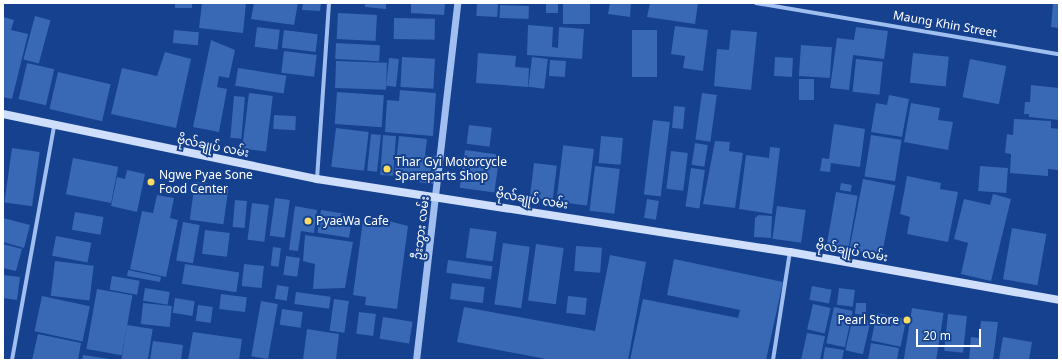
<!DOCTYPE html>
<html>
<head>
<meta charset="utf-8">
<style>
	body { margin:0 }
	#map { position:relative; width:1062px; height:363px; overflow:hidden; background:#15418e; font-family:"Noto Sans","Noto Sans Myanmar",sans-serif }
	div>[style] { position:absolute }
	.building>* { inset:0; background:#3968b5; transform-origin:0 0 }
	.minor>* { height:4px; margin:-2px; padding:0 2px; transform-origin:2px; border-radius:2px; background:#a0bff0 }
	.tertiary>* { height:7px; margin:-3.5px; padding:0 3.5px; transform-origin:3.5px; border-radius:3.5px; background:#a0bff0 }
	.secondary>* { height:8px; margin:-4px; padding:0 4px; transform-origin:4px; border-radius:4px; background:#cedefb }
	.dots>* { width:11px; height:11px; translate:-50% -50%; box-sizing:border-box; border:2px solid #15418e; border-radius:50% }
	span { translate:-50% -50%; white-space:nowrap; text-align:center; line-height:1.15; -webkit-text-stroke:4px #15418e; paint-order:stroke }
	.street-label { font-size:12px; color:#fff }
	.poi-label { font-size:12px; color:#fff }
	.left { translate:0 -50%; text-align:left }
	.right { translate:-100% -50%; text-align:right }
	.frame { position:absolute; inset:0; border:4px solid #fff; pointer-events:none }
	.scale { position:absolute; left:916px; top:329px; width:65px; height:18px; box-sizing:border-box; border:2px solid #fff; border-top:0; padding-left:5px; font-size:12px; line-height:14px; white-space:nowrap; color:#fff; -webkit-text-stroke:3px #15418e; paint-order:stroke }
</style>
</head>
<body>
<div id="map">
	<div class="building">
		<i style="left:175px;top:3px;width:17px;height:5px"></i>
		<i style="clip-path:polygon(202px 3px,246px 3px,243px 33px,199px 28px)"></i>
		<i style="clip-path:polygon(254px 3px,298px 3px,294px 25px,251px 19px)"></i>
		<i style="clip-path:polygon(303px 3px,321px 3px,320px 11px,302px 10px)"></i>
		<i style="clip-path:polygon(365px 3px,386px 3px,386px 9px,365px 7px)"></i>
		<i style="clip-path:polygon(411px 3px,445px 3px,444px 15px,411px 13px)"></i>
		<i style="left:477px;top:3px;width:21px;height:13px;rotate:3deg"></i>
		<i style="left:546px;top:3px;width:12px;height:10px"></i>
		<i style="left:563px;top:3px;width:27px;height:21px"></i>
		<i style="clip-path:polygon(610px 3px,631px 3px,630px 17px,608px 14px)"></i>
		<i style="clip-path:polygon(650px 3px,698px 3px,695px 24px,647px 17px)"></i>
		<i style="clip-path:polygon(1053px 3px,1059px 3px,1059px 28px,1051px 27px)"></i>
		<i style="left:500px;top:5px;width:29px;height:13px;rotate:2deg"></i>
		<i style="left:338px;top:13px;width:39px;height:26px;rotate:3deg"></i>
		<i style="left:35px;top:16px;width:16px;height:45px;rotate:15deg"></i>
		<i style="clip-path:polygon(3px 17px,14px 20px,11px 30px,28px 34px,12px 99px,3px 97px)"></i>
		<i style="left:394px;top:18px;width:41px;height:21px;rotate:1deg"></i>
		<i style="clip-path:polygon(528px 25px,553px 27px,552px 47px,558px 48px,559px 27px,584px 29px,582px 59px,527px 55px)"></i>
		<i style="clip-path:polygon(675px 26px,708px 30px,703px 71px,683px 68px,685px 56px,671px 54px)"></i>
		<i style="left:257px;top:27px;width:23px;height:20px;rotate:7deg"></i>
		<i style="clip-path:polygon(856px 27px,888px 31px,884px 59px,853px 55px,849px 90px,830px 88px,837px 38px,854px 40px)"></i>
		<i style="left:174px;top:30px;width:25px;height:13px;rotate:5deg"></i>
		<i style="left:284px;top:30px;width:34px;height:18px;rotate:7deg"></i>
		<i style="left:632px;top:30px;width:25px;height:47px"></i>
		<i style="clip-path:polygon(731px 30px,757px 32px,751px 90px,714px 86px,717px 49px,729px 50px)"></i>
		<i style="clip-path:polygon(211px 40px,235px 50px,229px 78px,219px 76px,217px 87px,227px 89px,219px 132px,193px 127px)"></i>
		<i style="left:336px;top:43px;width:44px;height:16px;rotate:3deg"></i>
		<i style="left:801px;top:45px;width:31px;height:31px;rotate:4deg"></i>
		<i style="left:284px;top:51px;width:33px;height:22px;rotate:7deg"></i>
		<i style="clip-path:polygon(165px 52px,191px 59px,176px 128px,111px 114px,122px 68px,157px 76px)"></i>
		<i style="clip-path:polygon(478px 53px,516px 56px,515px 67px,529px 68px,528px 87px,476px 83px)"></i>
		<i style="left:913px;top:53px;width:36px;height:30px;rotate:6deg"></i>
		<i style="left:402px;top:57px;width:33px;height:30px;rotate:3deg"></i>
		<i style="left:532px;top:57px;width:16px;height:30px;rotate:7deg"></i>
		<i style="left:775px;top:57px;width:18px;height:19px;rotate:3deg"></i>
		<i style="left:389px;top:58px;width:10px;height:28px;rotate:6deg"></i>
		<i style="left:856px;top:59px;width:27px;height:33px;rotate:6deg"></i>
		<i style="left:970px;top:59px;width:37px;height:39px;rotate:11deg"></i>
		<i style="left:550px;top:60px;width:16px;height:16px;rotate:4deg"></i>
		<i style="left:336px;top:61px;width:51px;height:27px;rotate:2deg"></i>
		<i style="left:27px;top:63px;width:28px;height:37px;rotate:13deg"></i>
		<i style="left:238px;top:68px;width:49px;height:18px;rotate:9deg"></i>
		<i style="left:58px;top:72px;width:54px;height:38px;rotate:13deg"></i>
		<i style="left:799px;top:79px;width:15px;height:21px"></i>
		<i style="clip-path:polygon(1031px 85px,1059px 88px,1059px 120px,1029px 117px,1029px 114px,1024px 114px,1025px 102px,1030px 102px)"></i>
		<i style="clip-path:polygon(400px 90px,436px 93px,433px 136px,385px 132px,387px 100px,399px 101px)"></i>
		<i style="left:337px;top:92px;width:47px;height:32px;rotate:4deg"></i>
		<i style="left:249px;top:93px;width:24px;height:56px;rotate:7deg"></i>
		<i style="left:702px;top:93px;width:15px;height:47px;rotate:8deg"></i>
		<i style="clip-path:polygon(889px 95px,909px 99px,902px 137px,871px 132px,876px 103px,887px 105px)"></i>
		<i style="left:234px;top:96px;width:11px;height:42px;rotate:5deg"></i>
		<i style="clip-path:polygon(911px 103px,940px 108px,938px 120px,953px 122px,948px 150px,904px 142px)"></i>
		<i style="left:674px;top:106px;width:11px;height:22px;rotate:5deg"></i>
		<i style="left:274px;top:115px;width:22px;height:14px;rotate:3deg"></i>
		<i style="clip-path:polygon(1014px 119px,1051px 121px,1051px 128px,1059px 129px,1058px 170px,1048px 169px,1048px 176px,1010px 173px,1011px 154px,1005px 153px,1007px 134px,1013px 135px)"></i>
		<i style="left:653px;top:120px;width:17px;height:75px;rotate:7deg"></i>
		<i style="clip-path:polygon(834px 124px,865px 129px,860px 167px,831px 163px,830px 172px,820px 171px,822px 158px,829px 159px)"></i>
		<i style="left:469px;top:125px;width:23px;height:19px;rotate:7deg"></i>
		<i style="left:336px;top:128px;width:33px;height:39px;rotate:7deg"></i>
		<i style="left:371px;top:134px;width:10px;height:37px;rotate:6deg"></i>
		<i style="left:383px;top:135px;width:13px;height:40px;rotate:4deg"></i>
		<i style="left:871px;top:135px;width:31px;height:42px;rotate:9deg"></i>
		<i style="clip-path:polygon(399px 136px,427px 139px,425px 155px,436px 156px,433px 184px,394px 179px)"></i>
		<i style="left:601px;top:136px;width:22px;height:27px;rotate:5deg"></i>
		<i style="clip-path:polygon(715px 141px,730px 142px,729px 151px,743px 153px,735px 208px,703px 204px)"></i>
		<i style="left:695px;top:143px;width:13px;height:22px;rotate:9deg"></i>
		<i style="clip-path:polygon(770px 147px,780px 148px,772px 214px,739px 209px,746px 155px,769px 158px)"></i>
		<i style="left:12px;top:148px;width:28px;height:55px;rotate:8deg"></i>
		<i style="left:594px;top:149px;width:57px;height:31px;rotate:97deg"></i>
		<i style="left:465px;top:150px;width:35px;height:38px;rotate:8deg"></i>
		<i style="left:671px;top:151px;width:17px;height:38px;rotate:7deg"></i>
		<i style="left:73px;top:158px;width:46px;height:37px;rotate:11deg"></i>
		<i style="left:534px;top:163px;width:23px;height:35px;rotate:7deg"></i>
		<i style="left:595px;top:166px;width:25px;height:45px;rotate:7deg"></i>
		<i style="left:980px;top:166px;width:28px;height:25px;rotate:4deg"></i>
		<i style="left:691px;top:168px;width:14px;height:39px;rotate:8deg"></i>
		<i style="clip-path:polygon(127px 170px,145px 174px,137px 212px,111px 206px,117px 177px,125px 179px)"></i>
		<i style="clip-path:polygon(907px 176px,941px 183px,940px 189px,958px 192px,948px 242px,907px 234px,910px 217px,900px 214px)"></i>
		<i style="left:863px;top:179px;width:33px;height:72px;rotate:11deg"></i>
		<i style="left:195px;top:182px;width:34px;height:38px;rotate:8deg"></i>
		<i style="left:841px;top:183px;width:11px;height:7px;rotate:10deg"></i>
		<i style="left:836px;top:192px;width:22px;height:57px;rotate:10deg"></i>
		<i style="clip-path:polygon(993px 194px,1011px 199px,991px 281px,961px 274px,968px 243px,954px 239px,964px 199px,990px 205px)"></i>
		<i style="clip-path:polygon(157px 195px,174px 198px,170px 218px,178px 220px,166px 277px,130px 269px,142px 211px,153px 213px)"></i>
		<i style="left:275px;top:198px;width:15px;height:38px;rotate:8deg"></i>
		<i style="left:647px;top:199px;width:12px;height:19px;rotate:9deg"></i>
		<i style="left:235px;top:200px;width:12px;height:27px;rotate:5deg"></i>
		<i style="left:252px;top:203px;width:17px;height:37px;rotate:7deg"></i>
		<i style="clip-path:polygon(295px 206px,317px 210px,314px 233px,301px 231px,298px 251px,289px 250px)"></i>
		<i style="left:777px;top:206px;width:29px;height:33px;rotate:8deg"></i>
		<i style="left:321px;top:210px;width:32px;height:23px;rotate:9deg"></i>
		<i style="left:75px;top:212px;width:29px;height:18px;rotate:10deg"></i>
		<i style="clip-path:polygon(759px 215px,772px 216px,771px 238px,754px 237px,755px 218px)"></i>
		<i style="clip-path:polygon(3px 218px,30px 225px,24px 248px,3px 242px)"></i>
		<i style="clip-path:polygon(377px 218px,408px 226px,397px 309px,365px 305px,366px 297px,353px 295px,363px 220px,376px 222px)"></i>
		<i style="left:183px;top:222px;width:17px;height:39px;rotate:10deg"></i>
		<i style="left:470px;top:228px;width:27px;height:30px;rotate:8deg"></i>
		<i style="left:1012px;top:228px;width:35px;height:52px;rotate:10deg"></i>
		<i style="left:205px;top:230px;width:25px;height:24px;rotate:7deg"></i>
		<i style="clip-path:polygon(305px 235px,353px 242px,345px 288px,313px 289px,315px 264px,303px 261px)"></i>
		<i style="left:56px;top:236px;width:36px;height:20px;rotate:11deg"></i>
		<i style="left:503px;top:243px;width:27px;height:62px;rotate:8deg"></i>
		<i style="clip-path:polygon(3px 244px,22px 249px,16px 271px,3px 268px)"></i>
		<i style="left:536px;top:244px;width:28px;height:57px;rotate:8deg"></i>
		<i style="left:576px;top:246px;width:26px;height:25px;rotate:4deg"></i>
		<i style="left:273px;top:247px;width:8px;height:19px;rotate:7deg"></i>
		<i style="clip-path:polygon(610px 255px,646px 262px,628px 360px,551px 360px,457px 342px,464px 307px,595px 331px)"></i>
		<i style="left:286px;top:256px;width:14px;height:19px;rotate:8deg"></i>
		<i style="clip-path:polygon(674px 259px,783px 282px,766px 360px,630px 360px,643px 299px,738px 318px,740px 310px,667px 295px)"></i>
		<i style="left:448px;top:260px;width:45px;height:13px;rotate:8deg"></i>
		<i style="left:55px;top:261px;width:39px;height:35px;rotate:7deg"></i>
		<i style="left:185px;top:264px;width:55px;height:20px;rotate:9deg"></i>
		<i style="left:244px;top:264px;width:20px;height:22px;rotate:6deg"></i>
		<i style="clip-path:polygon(128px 270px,161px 277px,160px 282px,127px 276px)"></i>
		<i style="clip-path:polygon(3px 275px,20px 277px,17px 300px,3px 298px)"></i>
		<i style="left:112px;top:276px;width:28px;height:14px;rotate:10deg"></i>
		<i style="left:452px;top:283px;width:33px;height:16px;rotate:7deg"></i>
		<i style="left:277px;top:285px;width:12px;height:14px;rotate:9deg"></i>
		<i style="left:812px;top:286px;width:20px;height:14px;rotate:11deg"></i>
		<i style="left:145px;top:288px;width:25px;height:13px;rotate:9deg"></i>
		<i style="left:839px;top:288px;width:16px;height:17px;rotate:7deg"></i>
		<i style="left:97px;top:289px;width:36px;height:61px;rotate:10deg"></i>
		<i style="left:296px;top:292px;width:35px;height:12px;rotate:8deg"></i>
		<i style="left:221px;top:294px;width:26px;height:15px;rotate:7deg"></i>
		<i style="left:42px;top:296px;width:49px;height:36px;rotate:12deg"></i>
		<i style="left:568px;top:296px;width:19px;height:17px;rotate:6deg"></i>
		<i style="left:175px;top:298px;width:20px;height:15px;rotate:9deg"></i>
		<i style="left:334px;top:299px;width:15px;height:32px;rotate:8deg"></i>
		<i style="left:261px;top:301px;width:17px;height:56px;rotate:10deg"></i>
		<i style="left:143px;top:303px;width:29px;height:21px;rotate:6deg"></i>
		<i style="clip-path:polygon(856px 303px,866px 303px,866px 315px,855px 314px)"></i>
		<i style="left:813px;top:304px;width:18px;height:26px;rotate:13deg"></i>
		<i style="left:198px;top:305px;width:15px;height:16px;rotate:8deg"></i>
		<i style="left:834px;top:307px;width:19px;height:37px;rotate:12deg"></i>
		<i style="left:912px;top:308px;width:32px;height:53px;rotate:9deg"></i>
		<i style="left:282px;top:309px;width:21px;height:16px;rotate:8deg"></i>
		<i style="left:359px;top:312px;width:17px;height:22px;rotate:7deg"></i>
		<i style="left:877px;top:313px;width:30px;height:28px;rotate:12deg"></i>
		<i style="left:948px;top:314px;width:19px;height:37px;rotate:6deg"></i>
		<i style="left:383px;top:317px;width:30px;height:22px;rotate:9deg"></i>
		<i style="left:853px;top:317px;width:18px;height:34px;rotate:13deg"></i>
		<i style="clip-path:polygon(981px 321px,998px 322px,993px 360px,969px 360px,971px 337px,979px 338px)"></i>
		<i style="left:127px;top:325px;width:26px;height:35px;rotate:9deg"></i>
		<i style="clip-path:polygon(307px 329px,339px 334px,336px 360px,303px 360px)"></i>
		<i style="clip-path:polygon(193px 332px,242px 339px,239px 360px,188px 360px)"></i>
		<i style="clip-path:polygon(807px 333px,825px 336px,820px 360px,801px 360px)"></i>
		<i style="clip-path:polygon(38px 334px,81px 343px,78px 360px,32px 360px)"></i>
		<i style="clip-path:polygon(1003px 337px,1032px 342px,1029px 360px,999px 360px)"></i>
		<i style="clip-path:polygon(153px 341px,183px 345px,181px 360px,150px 360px)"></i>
		<i style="clip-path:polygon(871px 343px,899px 348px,897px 360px,868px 360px)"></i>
		<i style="clip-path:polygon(825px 347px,844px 350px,842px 360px,823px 360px)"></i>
		<i style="clip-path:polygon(83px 355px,110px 359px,110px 360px,82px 360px)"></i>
	</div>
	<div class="minor">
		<i style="left:756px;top:3px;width:307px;rotate:9.6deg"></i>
		<i style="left:317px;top:179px;width:176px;rotate:-86.1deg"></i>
		<i style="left:12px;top:360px;width:237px;rotate:-79.8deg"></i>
		<i style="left:773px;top:360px;width:109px;rotate:-81.1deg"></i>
	</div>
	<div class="tertiary">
		<i style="left:416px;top:360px;width:359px;rotate:-83.4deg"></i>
	</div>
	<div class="secondary">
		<i style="left:3px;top:114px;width:321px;rotate:11.7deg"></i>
		<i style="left:317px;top:179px;width:479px;rotate:8.8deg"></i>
		<i style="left:790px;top:252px;width:273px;rotate:10.1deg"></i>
	</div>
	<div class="dots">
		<i style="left:387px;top:169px;background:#ffdc5f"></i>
		<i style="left:151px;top:182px;background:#ffdc5f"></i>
		<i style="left:308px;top:221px;background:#ffdc5f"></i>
		<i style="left:907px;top:320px;background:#ffdc5f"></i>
	</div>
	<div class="street-label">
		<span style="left:945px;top:24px;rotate:10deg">Maung Khin Street</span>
		<span style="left:213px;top:146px;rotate:11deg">ဗိုလ်ချုပ် လမ်း</span>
		<span style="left:532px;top:199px;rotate:9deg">ဗိုလ်ချုပ် လမ်း</span>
		<span style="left:421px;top:228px;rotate:-83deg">ဦးဘွား လမ်း</span>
		<span style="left:852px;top:251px;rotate:10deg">ဗိုလ်ချုပ် လမ်း</span>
	</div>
	<div class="poi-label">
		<span class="left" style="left:395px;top:169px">Thar Gyi Motorcycle<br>Spareparts Shop</span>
		<span class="left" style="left:159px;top:182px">Ngwe Pyae Sone<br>Food Center</span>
		<span class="left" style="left:316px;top:221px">PyaeWa Cafe</span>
		<span class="right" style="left:899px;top:320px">Pearl Store</span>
	</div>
	<div class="frame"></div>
	<div class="scale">20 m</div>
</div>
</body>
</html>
